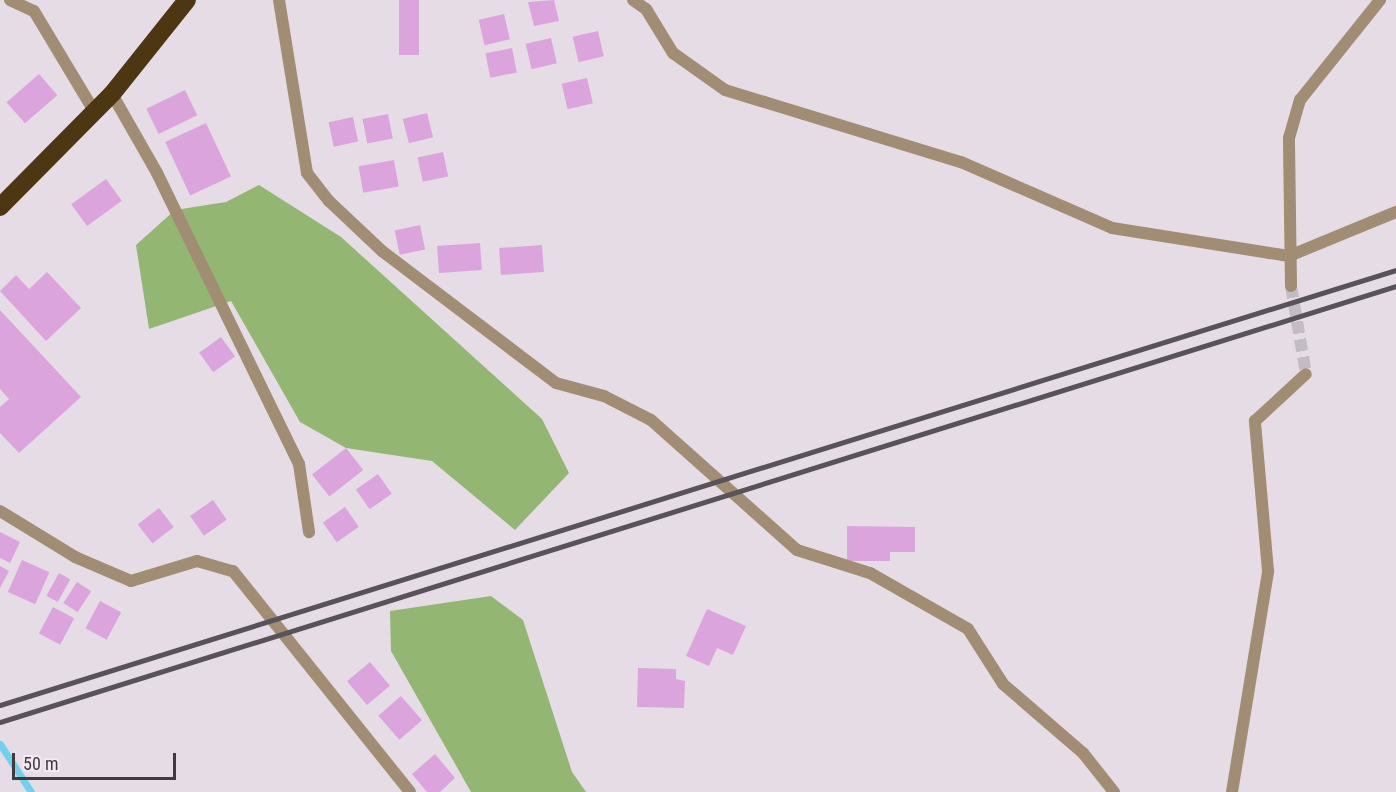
<!DOCTYPE html>
<html>
<head>
<meta charset="utf-8">
<style>
	body { margin:0 }
	#map { position:relative; width:1396px; height:792px; overflow:hidden; background:#e6dce6; font-family:"Roboto Condensed",sans-serif }
	div>[style] { position:absolute }
	.forest>* { inset:0; background:#94b673 }
	.stream>* { height:7px; margin:-3.5px; padding:0 3.5px; transform-origin:3.5px; border-radius:3.5px; background:#70d1ed }
	.building>* { inset:0; background:#dca4dd; transform-origin:0 0 }
	.street-tunnel>* { height:12px; margin-top:-6px; transform-origin:0; background:repeating-linear-gradient(90deg,#c4bcc4 0 12px,transparent 0 18px) }
	.street>* { height:12px; margin:-6px; padding:0 6px; transform-origin:6px; border-radius:6px; background:#a18d73 }
	.highway>* { height:18px; margin:-9px; padding:0 9px; transform-origin:9px; border-radius:9px; background:#4d3612 }
	.rail>* { height:4.5px; margin:-2.25px; padding:0 2.25px; transform-origin:2.25px; border-radius:2.25px; background:#585358 }
	span { translate:-50% -50%; white-space:nowrap; text-align:center; line-height:1.15; -webkit-text-stroke:5px #f3e9f3; paint-order:stroke }
	.scale { position:absolute; left:12px; top:753px; width:164px; height:27px; box-sizing:border-box; border:3px solid #3e3a3e; border-top:0; padding-left:8px; font-size:18px; line-height:21px; white-space:nowrap; color:#3e3a3e; -webkit-text-stroke:4px #f3e9f3; paint-order:stroke }
</style>
</head>
<body>
<div id="map">
	<div class="forest">
		<i style="clip-path:polygon(259px 185px,341px 237px,542px 419px,569px 473px,515px 530px,432px 461px,346px 448px,300px 422px,231px 301px,149px 329px,136px 245px,175px 210px,226px 202px)"></i>
		<i style="clip-path:polygon(491px 596px,523px 620px,572px 772px,586px 792px,471px 792px,391px 651px,390px 611px)"></i>
	</div>
	<div class="stream">
		<i style="left:0;top:744px;width:57px;rotate:57.1deg"></i>
	</div>
	<div class="building">
		<i style="left:399px;top:0;width:20px;height:55px"></i>
		<i style="clip-path:polygon(554px 0,559px 21px,534px 26px,528px 2px)"></i>
		<i style="left:504px;top:14px;width:26px;height:26px;rotate:77deg"></i>
		<i style="left:598px;top:31px;width:26px;height:26px;rotate:77deg"></i>
		<i style="left:551px;top:38px;width:26px;height:26px;rotate:77deg"></i>
		<i style="left:512px;top:48px;width:25px;height:27px;rotate:79deg"></i>
		<i style="left:39px;top:74px;width:28px;height:43px;rotate:49deg"></i>
		<i style="left:587px;top:78px;width:26px;height:26px;rotate:77deg"></i>
		<i style="left:185px;top:90px;width:28px;height:43px;rotate:64deg"></i>
		<i style="left:427px;top:113px;width:25px;height:25px;rotate:76deg"></i>
		<i style="left:388px;top:114px;width:25px;height:26px;rotate:79deg"></i>
		<i style="left:353px;top:117px;width:25px;height:25px;rotate:78deg"></i>
		<i style="left:206px;top:123px;width:59px;height:45px;rotate:65deg"></i>
		<i style="left:443px;top:152px;width:25px;height:26px;rotate:78deg"></i>
		<i style="left:394px;top:160px;width:27px;height:36px;rotate:80deg"></i>
		<i style="left:106px;top:179px;width:27px;height:43px;rotate:54deg"></i>
		<i style="left:420px;top:225px;width:25px;height:26px;rotate:78deg"></i>
		<i style="left:480px;top:243px;width:27px;height:43px;rotate:86deg"></i>
		<i style="left:542px;top:245px;width:27px;height:43px;rotate:86deg"></i>
		<i style="clip-path:polygon(47px 272px,81px 308px,46px 341px,0 291px,16px 275px,29px 289px)"></i>
		<i style="clip-path:polygon(0 310px,81px 397px,19px 453px,0 433px,0 407px,9px 399px,0 389px)"></i>
		<i style="left:221px;top:337px;width:24px;height:27px;rotate:54deg"></i>
		<i style="left:346px;top:448px;width:28px;height:43px;rotate:52deg"></i>
		<i style="left:378px;top:474px;width:24px;height:27px;rotate:55deg"></i>
		<i style="left:213px;top:500px;width:24px;height:28px;rotate:55deg"></i>
		<i style="left:345px;top:507px;width:24px;height:27px;rotate:55deg"></i>
		<i style="left:159px;top:508px;width:24px;height:27px;rotate:52deg"></i>
		<i style="clip-path:polygon(847px 526px,915px 527px,915px 552px,890px 552px,890px 561px,847px 561px)"></i>
		<i style="clip-path:polygon(0 532px,20px 542px,10px 563px,0 558px)"></i>
		<i style="left:22px;top:560px;width:30px;height:35px;rotate:24deg"></i>
		<i style="clip-path:polygon(0 566px,9px 571px,0 588px)"></i>
		<i style="left:59px;top:573px;width:13px;height:26px;rotate:29deg"></i>
		<i style="left:77px;top:582px;width:17px;height:25px;rotate:33deg"></i>
		<i style="left:100px;top:601px;width:24px;height:31px;rotate:28deg"></i>
		<i style="left:53px;top:607px;width:24px;height:30px;rotate:28deg"></i>
		<i style="clip-path:polygon(707px 609px,746px 626px,733px 655px,717px 648px,709px 666px,686px 656px)"></i>
		<i style="left:370px;top:662px;width:31px;height:30px;rotate:50deg"></i>
		<i style="clip-path:polygon(638px 668px,676px 669px,676px 679px,685px 681px,684px 708px,637px 707px)"></i>
		<i style="left:401px;top:696px;width:32px;height:30px;rotate:49deg"></i>
		<i style="clip-path:polygon(435px 754px,455px 778px,440px 792px,427px 792px,412px 774px)"></i>
	</div>
	<div class="street-tunnel">
		<i style="left:1291px;top:286px;width:89px;rotate:80.3deg"></i>
	</div>
	<div class="street">
		<i style="left:10px;top:0;width:26px;rotate:25deg"></i>
		<i style="left:34px;top:11px;width:117px;rotate:59deg"></i>
		<i style="left:279px;top:0;width:175px;rotate:80.8deg"></i>
		<i style="left:307px;top:173px;width:36px;rotate:52deg"></i>
		<i style="left:329px;top:201px;width:73px;rotate:43.3deg"></i>
		<i style="left:382px;top:251px;width:218px;rotate:37.2deg"></i>
		<i style="left:556px;top:383px;width:50px;rotate:15.2deg"></i>
		<i style="left:604px;top:396px;width:53px;rotate:27.1deg"></i>
		<i style="left:651px;top:420px;width:195px;rotate:41.7deg"></i>
		<i style="left:797px;top:550px;width:77px;rotate:17.5deg"></i>
		<i style="left:870px;top:573px;width:113px;rotate:29.7deg"></i>
		<i style="left:968px;top:629px;width:65px;rotate:57.5deg"></i>
		<i style="left:1003px;top:684px;width:106px;rotate:40.8deg"></i>
		<i style="left:1083px;top:753px;width:50px;rotate:51.5deg"></i>
		<i style="left:633px;top:0;width:16px;rotate:35deg"></i>
		<i style="left:646px;top:9px;width:52px;rotate:58.5deg"></i>
		<i style="left:673px;top:53px;width:64px;rotate:35.4deg"></i>
		<i style="left:725px;top:90px;width:247px;rotate:17deg"></i>
		<i style="left:961px;top:162px;width:165px;rotate:23.6deg"></i>
		<i style="left:1112px;top:228px;width:179px;rotate:9deg"></i>
		<i style="left:1289px;top:256px;width:116px;rotate:-22.4deg"></i>
		<i style="left:112px;top:94px;width:91px;rotate:60.3deg"></i>
		<i style="left:157px;top:173px;width:324px;rotate:64deg"></i>
		<i style="left:299px;top:464px;width:69px;rotate:81.6deg"></i>
		<i style="left:1291px;top:286px;width:148px;rotate:-90.8deg"></i>
		<i style="left:1289px;top:138px;width:40px;rotate:-74deg"></i>
		<i style="left:1300px;top:100px;width:128px;rotate:-51.3deg"></i>
		<i style="left:0;top:511px;width:88px;rotate:31.5deg"></i>
		<i style="left:75px;top:557px;width:61px;rotate:23.2deg"></i>
		<i style="left:131px;top:581px;width:69px;rotate:-16.9deg"></i>
		<i style="left:197px;top:561px;width:37px;rotate:16deg"></i>
		<i style="left:233px;top:571px;width:283px;rotate:51.3deg"></i>
		<i style="left:1232px;top:792px;width:224px;rotate:-80.7deg"></i>
		<i style="left:1268px;top:571px;width:151px;rotate:-95deg"></i>
		<i style="left:1255px;top:421px;width:69px;rotate:-42.7deg"></i>
	</div>
	<div class="highway">
		<i style="left:0;top:207px;width:159px;rotate:-45.3deg"></i>
		<i style="left:112px;top:94px;width:120px;rotate:-51.4deg"></i>
	</div>
	<div class="rail">
		<i style="left:0;top:705px;width:1462px;rotate:-17.31deg"></i>
		<i style="left:0;top:722px;width:1463px;rotate:-17.34deg"></i>
	</div>
	<div class="scale">50 m</div>
</div>
</body>
</html>
